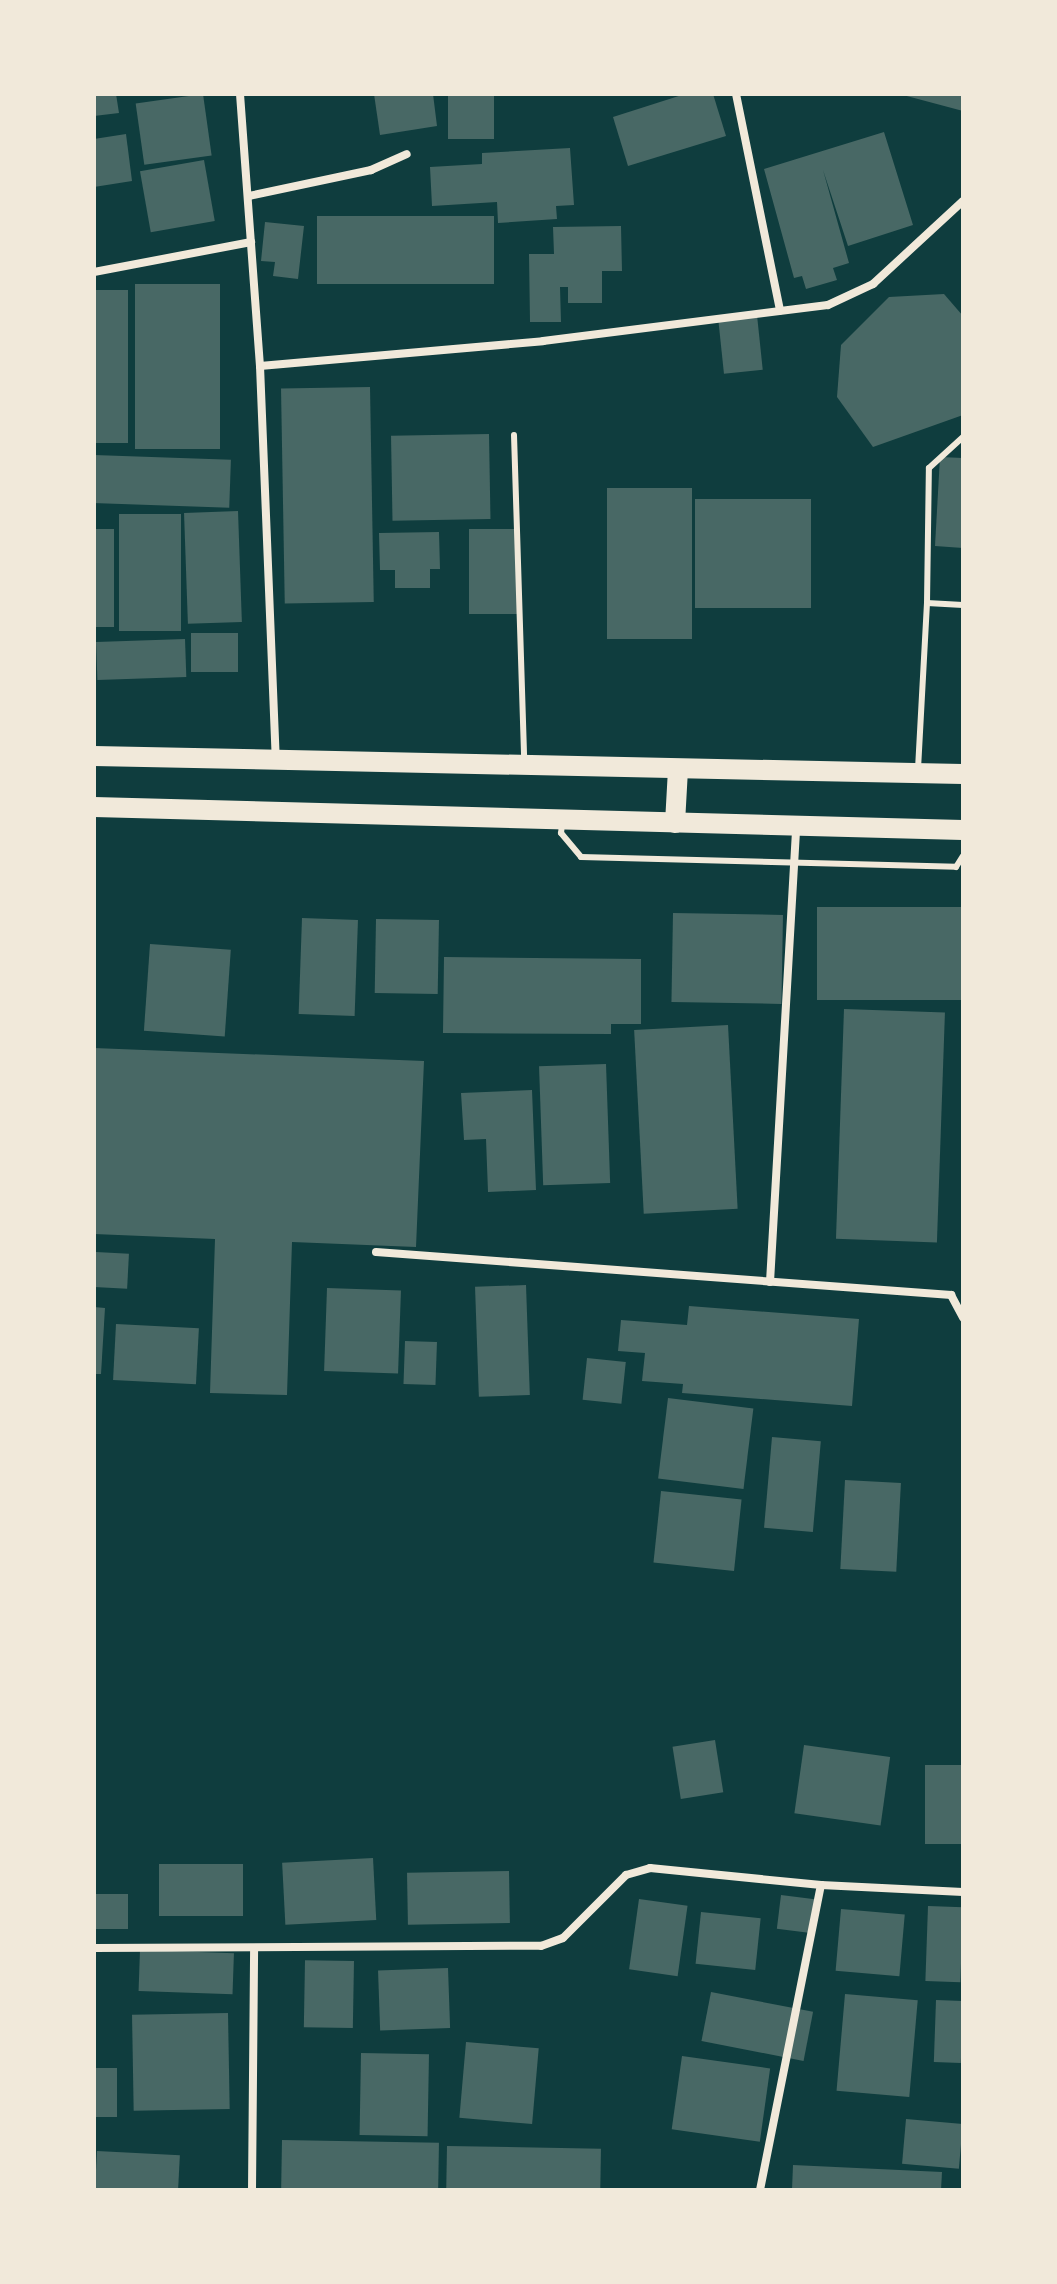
<!DOCTYPE html>
<html>
<head>
<meta charset="utf-8">
<style>
	body { margin:0 }
	#map { position:relative; width:1057px; height:2284px; overflow:hidden; background:#0f3d3e; font-family:"IBM Plex Sans",sans-serif }
	div>[style] { position:absolute }
	.building>* { inset:0; background:#486865; transform-origin:0 0 }
	.service>* { height:6px; margin:-3px; padding:0 3px; transform-origin:3px; border-radius:3px; background:#f1e9da }
	.minor>* { height:8px; margin:-4px; padding:0 4px; transform-origin:4px; border-radius:4px; background:#f1e9da }
	.primary>* { height:20px; margin:-10px; padding:0 10px; transform-origin:10px; border-radius:10px; background:#f1e9da }
	span { translate:-50% -50%; white-space:nowrap; text-align:center; line-height:1.15; -webkit-text-stroke:8px #f1e9da; paint-order:stroke }
	.frame { position:absolute; inset:0; border:96px solid #f1e9da; pointer-events:none }
</style>
</head>
<body>
<div id="map">
	<div class="building">
		<i style="clip-path:polygon(94px 94px,116px 94px,119px 113px,94px 116px)"></i>
		<i style="left:203px;top:94px;width:62px;height:68px;rotate:82deg"></i>
		<i style="clip-path:polygon(374px 94px,433px 94px,437px 126px,380px 135px)"></i>
		<i style="left:448px;top:94px;width:46px;height:45px"></i>
		<i style="clip-path:polygon(685px 94px,713px 94px,726px 136px,628px 166px,613px 117px)"></i>
		<i style="clip-path:polygon(903px 94px,963px 94px,963px 111px,903px 95px)"></i>
		<i style="clip-path:polygon(884px 132px,913px 225px,848px 246px,823px 170px,849px 263px,833px 268px,837px 280px,806px 289px,802px 276px,794px 278px,764px 169px)"></i>
		<i style="clip-path:polygon(126px 134px,132px 181px,94px 187px,94px 139px)"></i>
		<i style="clip-path:polygon(570px 148px,574px 205px,556px 206px,557px 219px,498px 223px,497px 202px,432px 206px,430px 167px,482px 164px,482px 153px)"></i>
		<i style="left:204px;top:160px;width:62px;height:65px;rotate:80deg"></i>
		<i style="left:494px;top:216px;width:68px;height:177px;rotate:90deg"></i>
		<i style="clip-path:polygon(265px 222px,304px 226px,298px 279px,273px 276px,275px 262px,261px 261px)"></i>
		<i style="clip-path:polygon(621px 226px,622px 271px,602px 271px,602px 303px,568px 303px,568px 287px,560px 287px,561px 322px,530px 322px,529px 254px,554px 254px,553px 227px)"></i>
		<i style="left:135px;top:284px;width:85px;height:165px"></i>
		<i style="left:94px;top:290px;width:34px;height:153px"></i>
		<i style="clip-path:polygon(944px 294px,963px 316px,963px 415px,873px 447px,837px 397px,841px 345px,889px 297px)"></i>
		<i style="left:757px;top:315px;width:55px;height:39px;rotate:84deg"></i>
		<i style="left:370px;top:387px;width:215px;height:89px;rotate:89deg"></i>
		<i style="left:489px;top:434px;width:85px;height:98px;rotate:89deg"></i>
		<i style="left:94px;top:455px;width:137px;height:48px;rotate:2deg"></i>
		<i style="clip-path:polygon(940px 457px,963px 458px,963px 548px,935px 546px)"></i>
		<i style="left:692px;top:488px;width:151px;height:85px;rotate:90deg"></i>
		<i style="left:811px;top:499px;width:109px;height:116px;rotate:90deg"></i>
		<i style="left:238px;top:511px;width:111px;height:54px;rotate:88deg"></i>
		<i style="left:181px;top:514px;width:117px;height:62px;rotate:90deg"></i>
		<i style="left:94px;top:529px;width:20px;height:98px"></i>
		<i style="left:469px;top:529px;width:50px;height:85px"></i>
		<i style="clip-path:polygon(439px 532px,440px 569px,430px 569px,430px 588px,395px 588px,395px 570px,380px 570px,379px 533px)"></i>
		<i style="left:191px;top:633px;width:47px;height:39px"></i>
		<i style="left:185px;top:639px;width:38px;height:89px;rotate:88deg"></i>
		<i style="left:963px;top:907px;width:93px;height:146px;rotate:90deg"></i>
		<i style="left:673px;top:913px;width:110px;height:89px;rotate:1deg"></i>
		<i style="left:302px;top:918px;width:56px;height:96px;rotate:2deg"></i>
		<i style="left:376px;top:919px;width:63px;height:74px;rotate:1deg"></i>
		<i style="left:150px;top:944px;width:81px;height:87px;rotate:4deg"></i>
		<i style="clip-path:polygon(444px 957px,641px 959px,641px 1024px,611px 1024px,611px 1034px,443px 1033px)"></i>
		<i style="left:844px;top:1009px;width:101px;height:230px;rotate:2deg"></i>
		<i style="left:728px;top:1025px;width:184px;height:94px;rotate:87deg"></i>
		<i style="clip-path:polygon(94px 1048px,424px 1061px,416px 1247px,292px 1242px,287px 1395px,210px 1393px,215px 1239px,94px 1234px)"></i>
		<i style="left:606px;top:1064px;width:119px;height:67px;rotate:88deg"></i>
		<i style="clip-path:polygon(532px 1090px,536px 1190px,488px 1192px,486px 1139px,464px 1140px,461px 1093px)"></i>
		<i style="left:96px;top:1252px;width:33px;height:35px;rotate:3deg"></i>
		<i style="left:526px;top:1285px;width:110px;height:51px;rotate:88deg"></i>
		<i style="left:327px;top:1288px;width:74px;height:83px;rotate:2deg"></i>
		<i style="clip-path:polygon(689px 1306px,859px 1319px,852px 1406px,682px 1393px,683px 1384px,642px 1381px,645px 1353px,618px 1351px,621px 1320px,687px 1325px)"></i>
		<i style="clip-path:polygon(94px 1307px,105px 1308px,101px 1374px,94px 1374px)"></i>
		<i style="left:116px;top:1324px;width:83px;height:56px;rotate:3deg"></i>
		<i style="left:405px;top:1341px;width:32px;height:43px;rotate:2deg"></i>
		<i style="left:587px;top:1358px;width:39px;height:42px;rotate:6deg"></i>
		<i style="left:668px;top:1398px;width:86px;height:81px;rotate:7deg"></i>
		<i style="left:772px;top:1437px;width:49px;height:91px;rotate:5deg"></i>
		<i style="left:845px;top:1480px;width:56px;height:89px;rotate:3deg"></i>
		<i style="left:661px;top:1491px;width:81px;height:72px;rotate:6deg"></i>
		<i style="left:715px;top:1740px;width:53px;height:43px;rotate:81deg"></i>
		<i style="left:804px;top:1745px;width:87px;height:69px;rotate:8deg"></i>
		<i style="left:925px;top:1765px;width:38px;height:79px"></i>
		<i style="left:373px;top:1858px;width:62px;height:91px;rotate:87deg"></i>
		<i style="left:159px;top:1864px;width:84px;height:52px"></i>
		<i style="left:509px;top:1871px;width:52px;height:102px;rotate:89deg"></i>
		<i style="left:94px;top:1894px;width:34px;height:35px"></i>
		<i style="left:781px;top:1895px;width:34px;height:34px;rotate:7deg"></i>
		<i style="left:639px;top:1899px;width:49px;height:71px;rotate:8deg"></i>
		<i style="left:928px;top:1906px;width:35px;height:75px;rotate:2deg"></i>
		<i style="left:841px;top:1909px;width:64px;height:62px;rotate:5deg"></i>
		<i style="left:701px;top:1912px;width:60px;height:52px;rotate:6deg"></i>
		<i style="left:140px;top:1950px;width:94px;height:41px;rotate:2deg"></i>
		<i style="left:354px;top:1961px;width:67px;height:49px;rotate:91deg"></i>
		<i style="left:448px;top:1968px;width:60px;height:70px;rotate:88deg"></i>
		<i style="left:711px;top:1992px;width:104px;height:50px;rotate:11deg"></i>
		<i style="left:845px;top:1994px;width:73px;height:97px;rotate:5deg"></i>
		<i style="left:936px;top:2000px;width:27px;height:62px;rotate:2deg"></i>
		<i style="left:228px;top:2013px;width:96px;height:96px;rotate:89deg"></i>
		<i style="left:466px;top:2042px;width:73px;height:76px;rotate:5deg"></i>
		<i style="left:361px;top:2053px;width:68px;height:82px;rotate:1deg"></i>
		<i style="left:682px;top:2056px;width:89px;height:74px;rotate:8deg"></i>
		<i style="left:94px;top:2068px;width:23px;height:49px"></i>
		<i style="left:906px;top:2119px;width:57px;height:45px;rotate:5deg"></i>
		<i style="left:282px;top:2140px;width:157px;height:50px;rotate:1deg"></i>
		<i style="left:447px;top:2146px;width:154px;height:44px;rotate:1deg"></i>
		<i style="left:97px;top:2151px;width:83px;height:39px;rotate:3deg"></i>
		<i style="clip-path:polygon(793px 2165px,942px 2172px,941px 2190px,792px 2190px)"></i>
	</div>
	<div class="service">
		<i style="left:514px;top:435px;width:325px;rotate:88.2deg"></i>
		<i style="left:927px;top:603px;width:135px;rotate:-89.2deg"></i>
		<i style="left:929px;top:468px;width:46px;rotate:-42.4deg"></i>
		<i style="left:918px;top:769px;width:166px;rotate:-86.9deg"></i>
		<i style="left:927px;top:603px;width:36px;rotate:3deg"></i>
		<i style="left:562px;top:824px;width:9px;rotate:96deg"></i>
		<i style="left:561px;top:833px;width:31px;rotate:50deg"></i>
		<i style="left:581px;top:857px;width:375px;rotate:1.5deg"></i>
		<i style="left:956px;top:867px;width:13px;rotate:-58deg"></i>
	</div>
	<div class="minor">
		<i style="left:240px;top:94px;width:273px;rotate:85.8deg"></i>
		<i style="left:260px;top:366px;width:393px;rotate:87.7deg"></i>
		<i style="left:736px;top:94px;width:221px;rotate:78.5deg"></i>
		<i style="left:249px;top:196px;width:125px;rotate:-12deg"></i>
		<i style="left:371px;top:170px;width:39px;rotate:-24deg"></i>
		<i style="left:94px;top:272px;width:160px;rotate:-10.8deg"></i>
		<i style="left:260px;top:366px;width:284px;rotate:-5deg"></i>
		<i style="left:543px;top:341px;width:287px;rotate:-7.2deg"></i>
		<i style="left:828px;top:305px;width:50px;rotate:-25deg"></i>
		<i style="left:873px;top:284px;width:122px;rotate:-42.7deg"></i>
		<i style="left:376px;top:1252px;width:577px;rotate:4.28deg"></i>
		<i style="left:951px;top:1295px;width:26px;rotate:62deg"></i>
		<i style="left:770px;top:1282px;width:457px;rotate:-86.7deg"></i>
		<i style="left:94px;top:1948px;width:447px;rotate:-0.3deg"></i>
		<i style="left:541px;top:1946px;width:23px;rotate:-20deg"></i>
		<i style="left:563px;top:1938px;width:89px;rotate:-45deg"></i>
		<i style="left:626px;top:1875px;width:25px;rotate:-16deg"></i>
		<i style="left:650px;top:1868px;width:172px;rotate:5.7deg"></i>
		<i style="left:821px;top:1885px;width:142px;rotate:2.8deg"></i>
		<i style="left:252px;top:2190px;width:242px;rotate:-89.5deg"></i>
		<i style="left:760px;top:2190px;width:311px;rotate:-78.7deg"></i>
	</div>
	<div class="primary">
		<i style="left:94px;top:756px;width:869px;rotate:1.19deg"></i>
		<i style="left:94px;top:807px;width:869px;rotate:1.52deg"></i>
		<i style="left:675px;top:823px;width:54px;rotate:-86.8deg"></i>
	</div>
	<div class="frame"></div>
</div>
</body>
</html>
